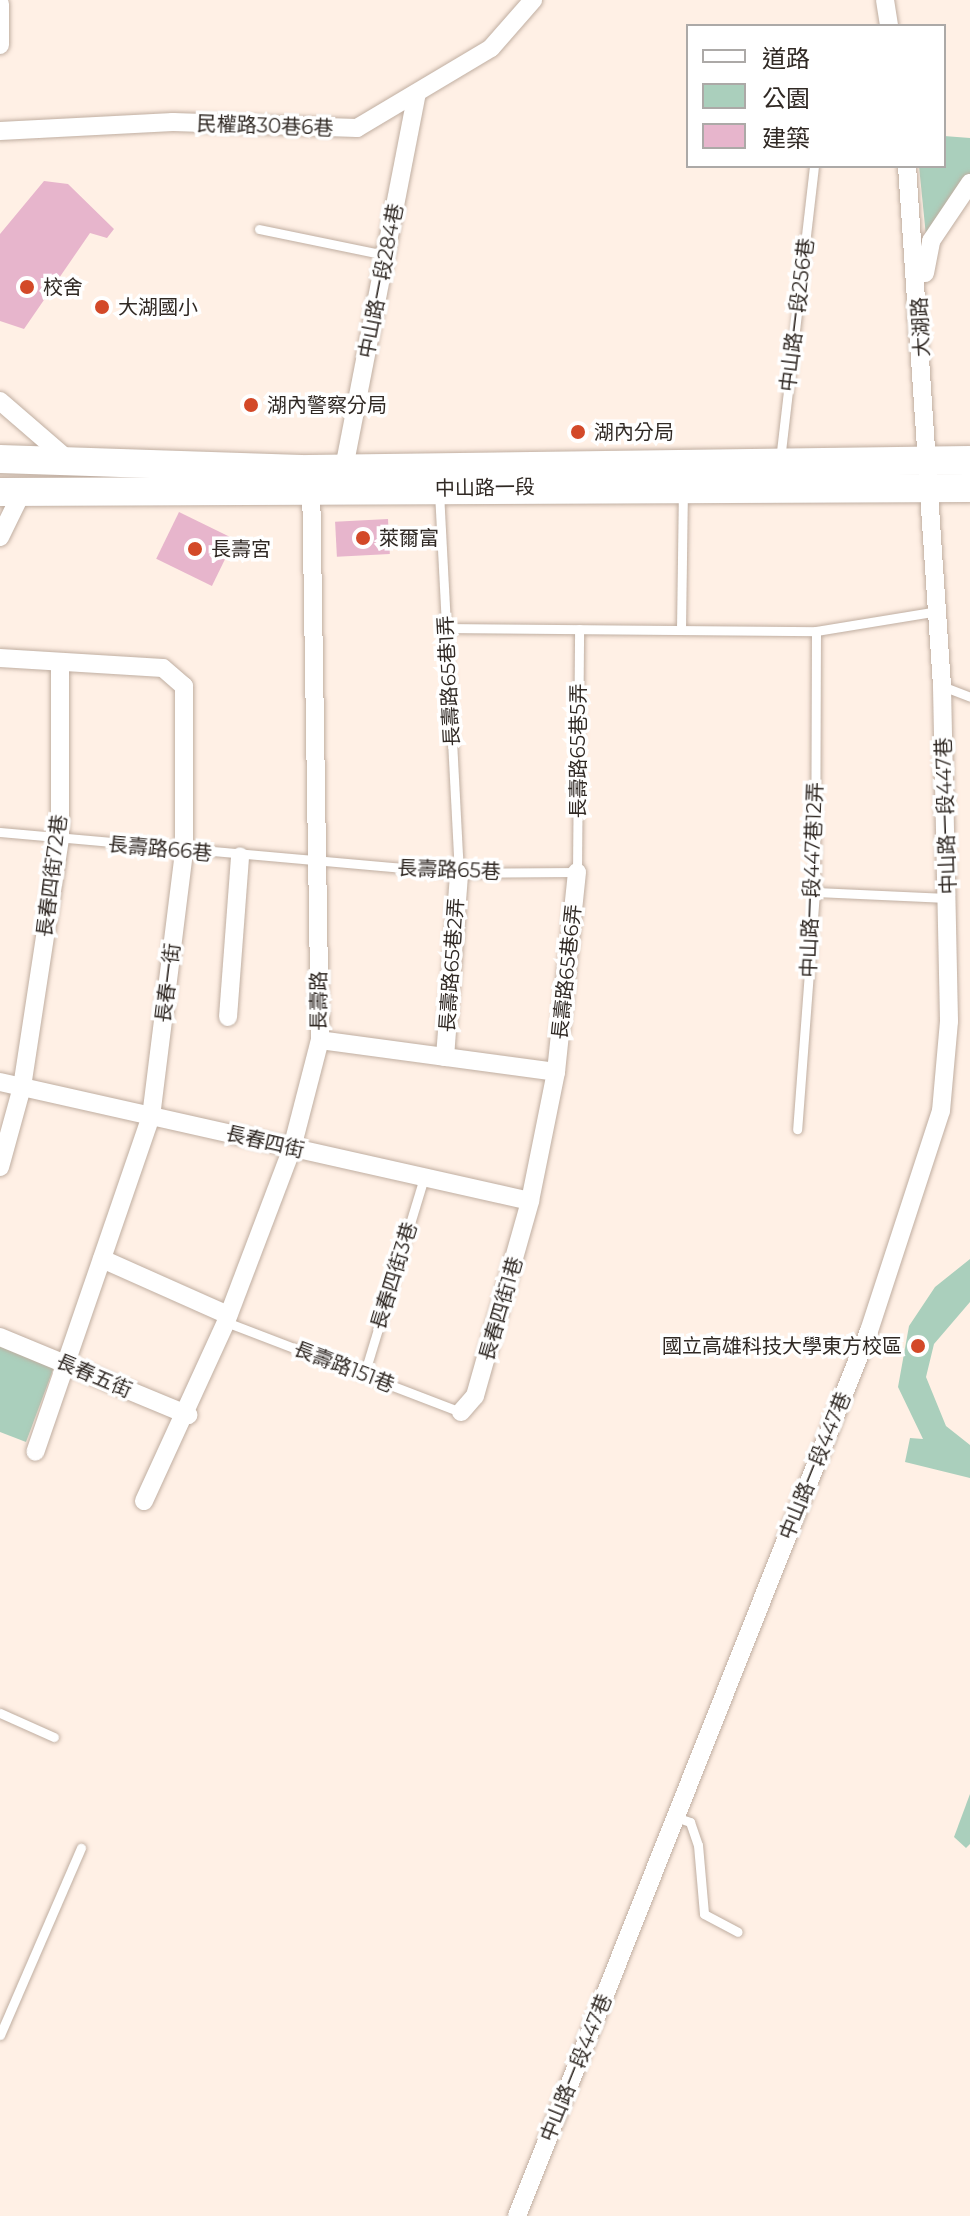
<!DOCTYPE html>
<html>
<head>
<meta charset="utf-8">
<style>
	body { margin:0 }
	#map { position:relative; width:970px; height:2216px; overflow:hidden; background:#fff0e5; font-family:Montserrat,"Noto Sans TC",sans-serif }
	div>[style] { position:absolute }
	.green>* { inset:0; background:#aacfbc }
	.building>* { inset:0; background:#e7b5cc; transform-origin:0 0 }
	.roads { filter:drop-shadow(0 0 2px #c0aea1) drop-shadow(0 0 2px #c0aea1) }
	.service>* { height:9px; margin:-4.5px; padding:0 4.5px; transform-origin:4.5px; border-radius:4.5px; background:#fff }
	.minor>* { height:18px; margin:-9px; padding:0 9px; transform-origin:9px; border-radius:9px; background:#fff }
	.primary>* { height:28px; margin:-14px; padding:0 14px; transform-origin:14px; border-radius:14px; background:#fff }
	.dots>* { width:22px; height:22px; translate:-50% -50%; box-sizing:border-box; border:4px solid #fff; border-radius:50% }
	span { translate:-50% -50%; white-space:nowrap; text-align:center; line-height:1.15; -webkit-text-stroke:7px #fff; paint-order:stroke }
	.street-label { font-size:20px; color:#302924 }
	.poi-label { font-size:20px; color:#302924 }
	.left { translate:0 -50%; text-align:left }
	.right { translate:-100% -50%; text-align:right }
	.legend { position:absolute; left:686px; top:24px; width:260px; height:144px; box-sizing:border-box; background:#fff; border:2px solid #aca9a7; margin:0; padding:10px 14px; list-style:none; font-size:24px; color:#302924 }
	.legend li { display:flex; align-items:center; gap:16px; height:40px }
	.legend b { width:40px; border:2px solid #aca9a7 }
</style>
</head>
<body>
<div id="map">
	<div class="green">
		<i style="clip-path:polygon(944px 136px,970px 138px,970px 174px,926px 236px,919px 166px,944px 166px)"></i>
		<i style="clip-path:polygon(970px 1259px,970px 1302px,934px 1344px,926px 1377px,946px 1426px,970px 1445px,970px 1478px,905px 1462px,910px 1438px,923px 1439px,898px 1387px,909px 1326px,935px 1287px)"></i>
		<i style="clip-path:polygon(0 1345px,54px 1367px,26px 1442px,0 1432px)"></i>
		<i style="clip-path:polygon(970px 1794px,970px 1844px,966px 1848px,954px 1837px)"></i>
	</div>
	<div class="building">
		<i style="clip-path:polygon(44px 181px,68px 184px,114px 229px,107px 238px,90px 233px,24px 329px,0 321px,0 234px)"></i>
		<i style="left:179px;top:512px;width:62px;height:52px;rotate:26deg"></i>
		<i style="left:388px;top:519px;width:35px;height:53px;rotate:87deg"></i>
	</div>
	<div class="roads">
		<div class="service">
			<i style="left:259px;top:229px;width:130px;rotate:11.6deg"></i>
			<i style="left:780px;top:460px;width:296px;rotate:-83.4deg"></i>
			<i style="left:439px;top:492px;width:382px;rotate:87deg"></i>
			<i style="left:446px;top:628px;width:370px;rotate:0.5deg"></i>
			<i style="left:816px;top:631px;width:261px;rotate:90.2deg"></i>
			<i style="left:815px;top:892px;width:238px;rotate:94.3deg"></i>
			<i style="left:681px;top:630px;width:137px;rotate:-89.2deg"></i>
			<i style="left:816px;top:631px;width:124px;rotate:-9.3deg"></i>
			<i style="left:942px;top:686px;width:30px;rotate:21deg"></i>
			<i style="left:0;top:832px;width:461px;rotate:5.1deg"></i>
			<i style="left:459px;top:873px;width:118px;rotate:-0.5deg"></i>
			<i style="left:577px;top:872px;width:243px;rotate:-89.5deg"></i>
			<i style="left:815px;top:892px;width:133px;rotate:2.6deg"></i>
			<i style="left:226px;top:1322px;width:252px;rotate:21deg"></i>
			<i style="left:364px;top:1375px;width:207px;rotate:-73.1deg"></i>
			<i style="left:0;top:1713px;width:59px;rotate:24deg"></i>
			<i style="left:675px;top:1817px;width:16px;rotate:18deg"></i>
			<i style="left:690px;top:1822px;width:24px;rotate:71deg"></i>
			<i style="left:698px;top:1845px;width:69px;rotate:85deg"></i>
			<i style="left:704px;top:1914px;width:38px;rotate:28deg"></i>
			<i style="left:0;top:2035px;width:204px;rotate:-66.6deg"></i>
		</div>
		<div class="minor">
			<i style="left:885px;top:0;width:26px;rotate:81deg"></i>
			<i style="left:0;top:4px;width:41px;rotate:90deg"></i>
			<i style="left:0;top:131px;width:173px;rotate:-3deg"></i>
			<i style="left:173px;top:122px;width:184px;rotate:1.9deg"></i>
			<i style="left:357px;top:128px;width:156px;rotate:-30.8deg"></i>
			<i style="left:491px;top:48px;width:64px;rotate:-48.8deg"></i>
			<i style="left:925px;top:273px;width:33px;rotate:-79deg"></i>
			<i style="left:931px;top:241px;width:70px;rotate:-56.1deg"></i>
			<i style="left:0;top:401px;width:96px;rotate:40.8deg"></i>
			<i style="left:344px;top:468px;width:382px;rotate:-79deg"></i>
			<i style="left:0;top:537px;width:50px;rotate:-63.9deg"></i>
			<i style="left:0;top:658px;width:163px;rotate:3.5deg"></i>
			<i style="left:163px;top:668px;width:28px;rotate:41deg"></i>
			<i style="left:184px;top:686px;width:166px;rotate:90deg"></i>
			<i style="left:184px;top:852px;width:266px;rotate:97.1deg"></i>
			<i style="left:151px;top:1116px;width:355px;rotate:109deg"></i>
			<i style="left:228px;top:1017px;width:161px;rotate:-85.7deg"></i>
			<i style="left:320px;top:1040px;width:238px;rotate:7.7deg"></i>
			<i style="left:445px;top:1057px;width:185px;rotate:-85.6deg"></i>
			<i style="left:0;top:1082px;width:543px;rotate:12.65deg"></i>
			<i style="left:0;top:1167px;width:83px;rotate:-74.6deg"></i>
			<i style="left:22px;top:1087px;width:251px;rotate:-81.3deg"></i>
			<i style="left:60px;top:839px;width:177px;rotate:-90deg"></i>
			<i style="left:102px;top:1259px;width:138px;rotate:24deg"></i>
			<i style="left:0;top:1337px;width:204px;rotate:22.5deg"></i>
			<i style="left:461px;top:1412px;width:21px;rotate:-49deg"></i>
			<i style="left:475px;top:1396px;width:203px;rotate:-74.2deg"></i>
			<i style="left:530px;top:1201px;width:132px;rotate:-78.6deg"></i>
			<i style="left:556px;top:1072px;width:201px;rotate:-84deg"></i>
			<i style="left:144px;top:1501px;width:197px;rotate:-65.4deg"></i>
			<i style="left:226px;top:1322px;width:186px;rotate:-69.2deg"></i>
			<i style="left:292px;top:1148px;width:112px;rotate:-75.5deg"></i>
			<i style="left:320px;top:1040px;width:559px;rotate:-90.92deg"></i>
			<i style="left:517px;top:2216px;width:952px;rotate:-68.31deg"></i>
			<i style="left:869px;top:1331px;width:231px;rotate:-71.9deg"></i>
			<i style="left:941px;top:1111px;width:90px;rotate:-84.9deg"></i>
			<i style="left:949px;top:1021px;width:335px;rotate:-91.2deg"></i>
			<i style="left:942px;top:686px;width:521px;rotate:-93.85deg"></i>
		</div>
		<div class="primary">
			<i style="left:0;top:459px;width:309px;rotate:1.9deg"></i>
			<i style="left:309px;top:469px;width:661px;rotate:-0.78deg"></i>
			<i style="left:0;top:492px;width:970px;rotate:-0.24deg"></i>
		</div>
	</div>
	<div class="dots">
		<i style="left:27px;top:287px;background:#d34928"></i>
		<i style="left:102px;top:307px;background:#d34928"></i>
		<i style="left:251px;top:405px;background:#d34928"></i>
		<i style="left:578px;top:432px;background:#d34928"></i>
		<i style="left:363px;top:538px;background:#d34928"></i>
		<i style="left:195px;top:549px;background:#d34928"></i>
		<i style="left:918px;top:1346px;background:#d34928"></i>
	</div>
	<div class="street-label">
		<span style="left:265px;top:126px;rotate:2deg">民權路30巷6巷</span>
		<span style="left:381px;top:281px;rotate:-79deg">中山路一段284巷</span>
		<span style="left:797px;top:315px;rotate:-83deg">中山路一段256巷</span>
		<span style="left:921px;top:327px;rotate:-93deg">大湖路</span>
		<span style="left:485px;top:488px;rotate:-1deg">中山路一段</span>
		<span style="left:449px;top:681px;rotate:-93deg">長壽路65巷1弄</span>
		<span style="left:578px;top:751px;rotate:-90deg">長壽路65巷5弄</span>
		<span style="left:946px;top:816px;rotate:-92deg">中山路一段447巷</span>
		<span style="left:160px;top:849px;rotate:5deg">長壽路66巷</span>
		<span style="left:449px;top:870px;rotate:2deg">長壽路65巷</span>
		<span style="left:52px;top:876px;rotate:-83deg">長春四街72巷</span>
		<span style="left:812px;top:880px;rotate:-88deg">中山路一段447巷12弄</span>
		<span style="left:452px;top:965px;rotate:-86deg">長壽路65巷2弄</span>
		<span style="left:567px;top:972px;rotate:-84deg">長壽路65巷6弄</span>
		<span style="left:168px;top:983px;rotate:-83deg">長春一街</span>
		<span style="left:319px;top:1001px;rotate:-90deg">長壽路</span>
		<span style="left:265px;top:1142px;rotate:13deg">長春四街</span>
		<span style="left:394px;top:1276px;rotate:-73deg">長春四街3巷</span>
		<span style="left:501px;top:1309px;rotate:-74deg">長春四街1巷</span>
		<span style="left:344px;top:1367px;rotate:21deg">長壽路151巷</span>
		<span style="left:94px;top:1376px;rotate:23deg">長春五街</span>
		<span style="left:815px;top:1466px;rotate:-68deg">中山路一段447巷</span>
		<span style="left:576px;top:2068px;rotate:-68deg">中山路一段447巷</span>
	</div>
	<div class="poi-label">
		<span class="left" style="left:43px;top:287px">校舍</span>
		<span class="left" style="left:118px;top:307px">大湖國小</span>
		<span class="left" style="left:267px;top:405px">湖內警察分局</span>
		<span class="left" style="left:594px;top:432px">湖內分局</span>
		<span class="left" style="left:379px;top:538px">萊爾富</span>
		<span class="left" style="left:211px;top:549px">長壽宮</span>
		<span class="right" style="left:902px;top:1346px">國立高雄科技大學東方校區</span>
	</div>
	<ul class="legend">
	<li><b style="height:10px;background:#fff"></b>道路</li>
	<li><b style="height:22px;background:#aacfbc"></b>公園</li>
	<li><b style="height:22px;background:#e7b5cc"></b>建築</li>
	</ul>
</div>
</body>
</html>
